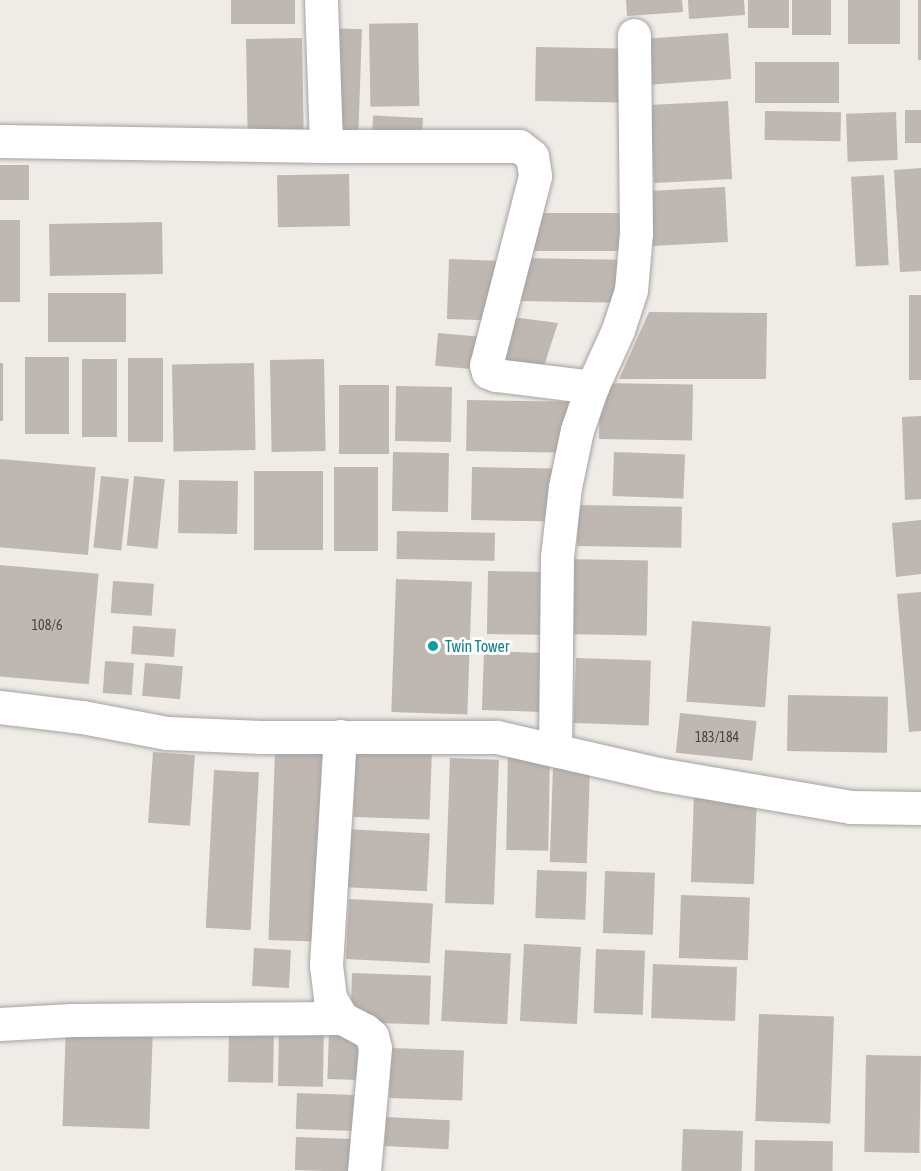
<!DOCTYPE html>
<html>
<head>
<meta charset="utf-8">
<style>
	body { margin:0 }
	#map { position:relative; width:921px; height:1171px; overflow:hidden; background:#efebe6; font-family:"Asap Condensed",sans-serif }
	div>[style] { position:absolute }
	.building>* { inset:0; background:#bfb7b2; transform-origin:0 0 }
	.roads { filter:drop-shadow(0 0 2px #a3a3a3) drop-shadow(0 0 2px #a3a3a3) }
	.minor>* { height:33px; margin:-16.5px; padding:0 16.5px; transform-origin:16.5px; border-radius:16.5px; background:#fff }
	.dots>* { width:16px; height:16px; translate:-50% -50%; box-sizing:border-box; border:3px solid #fff; border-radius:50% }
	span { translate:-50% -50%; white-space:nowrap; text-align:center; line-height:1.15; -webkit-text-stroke:6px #fff; paint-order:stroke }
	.number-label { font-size:14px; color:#474544 }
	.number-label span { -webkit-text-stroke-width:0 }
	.culture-label { font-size:16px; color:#0d838f }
	.left { translate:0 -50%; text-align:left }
</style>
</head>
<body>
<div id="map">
	<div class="building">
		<i style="left:231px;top:0;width:64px;height:24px"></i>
		<i style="clip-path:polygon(626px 0,682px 0,683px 12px,627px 16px)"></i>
		<i style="clip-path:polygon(688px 0,744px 0,745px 15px,689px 19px)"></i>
		<i style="left:748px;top:0;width:41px;height:28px"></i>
		<i style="left:792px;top:0;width:39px;height:35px"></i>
		<i style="left:848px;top:0;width:52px;height:44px"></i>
		<i style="left:918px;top:0;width:3px;height:60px"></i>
		<i style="left:418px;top:23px;width:83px;height:49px;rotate:89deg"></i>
		<i style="left:329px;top:28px;width:33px;height:112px;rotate:2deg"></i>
		<i style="left:728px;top:33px;width:46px;height:79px;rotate:86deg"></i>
		<i style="left:302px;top:38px;width:94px;height:56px;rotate:89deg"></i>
		<i style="left:536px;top:47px;width:84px;height:54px;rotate:1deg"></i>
		<i style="left:755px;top:62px;width:84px;height:41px"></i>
		<i style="left:728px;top:101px;width:78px;height:78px;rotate:87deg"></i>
		<i style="left:921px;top:110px;width:33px;height:16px;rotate:90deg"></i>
		<i style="left:765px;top:111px;width:76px;height:29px;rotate:1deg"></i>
		<i style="left:896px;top:112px;width:48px;height:50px;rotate:88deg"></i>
		<i style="left:423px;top:118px;width:22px;height:50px;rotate:93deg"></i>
		<i style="left:29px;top:165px;width:35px;height:29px;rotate:90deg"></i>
		<i style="clip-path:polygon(921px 168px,921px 271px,900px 272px,894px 170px)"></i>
		<i style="left:349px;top:174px;width:52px;height:72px;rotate:89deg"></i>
		<i style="left:884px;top:175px;width:90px;height:33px;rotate:87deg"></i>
		<i style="left:725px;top:187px;width:55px;height:76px;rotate:87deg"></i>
		<i style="left:532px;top:213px;width:89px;height:38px"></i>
		<i style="left:0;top:220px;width:20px;height:82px"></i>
		<i style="left:162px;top:222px;width:52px;height:113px;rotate:89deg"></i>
		<i style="left:520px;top:258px;width:98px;height:43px;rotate:1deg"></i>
		<i style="left:449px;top:259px;width:47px;height:60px;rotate:2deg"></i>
		<i style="left:48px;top:293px;width:78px;height:49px"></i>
		<i style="left:909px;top:295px;width:12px;height:85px"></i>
		<i style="clip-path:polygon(649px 312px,767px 313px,766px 379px,619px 379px)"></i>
		<i style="clip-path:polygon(512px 317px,558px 323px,543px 369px,499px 362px)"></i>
		<i style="left:438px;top:333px;width:45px;height:33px;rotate:5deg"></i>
		<i style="left:25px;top:357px;width:44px;height:77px"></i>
		<i style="left:128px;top:358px;width:35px;height:84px"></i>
		<i style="left:82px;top:359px;width:35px;height:78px"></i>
		<i style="left:324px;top:359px;width:92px;height:54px;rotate:89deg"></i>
		<i style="left:0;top:363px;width:3px;height:58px"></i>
		<i style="left:254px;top:363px;width:87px;height:82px;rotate:89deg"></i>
		<i style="left:600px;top:383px;width:93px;height:56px;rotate:1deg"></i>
		<i style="left:339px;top:385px;width:50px;height:69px"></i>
		<i style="left:396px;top:386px;width:56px;height:55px;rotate:1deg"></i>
		<i style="left:467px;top:400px;width:101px;height:51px;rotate:1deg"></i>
		<i style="clip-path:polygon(921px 416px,921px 499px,905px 500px,902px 417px)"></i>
		<i style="left:393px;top:452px;width:56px;height:59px;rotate:1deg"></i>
		<i style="left:614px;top:452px;width:71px;height:44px;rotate:2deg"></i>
		<i style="left:0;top:459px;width:96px;height:88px;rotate:5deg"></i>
		<i style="left:334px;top:467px;width:44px;height:84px"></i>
		<i style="left:472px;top:467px;width:84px;height:53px;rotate:1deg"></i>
		<i style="left:254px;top:471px;width:69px;height:79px"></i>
		<i style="left:101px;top:476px;width:28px;height:72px;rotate:6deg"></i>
		<i style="left:134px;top:476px;width:31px;height:70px;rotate:6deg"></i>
		<i style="left:179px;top:480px;width:59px;height:53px;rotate:1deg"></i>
		<i style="left:578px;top:505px;width:104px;height:41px;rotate:1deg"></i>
		<i style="clip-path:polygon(921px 520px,921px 574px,896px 577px,892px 523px)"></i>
		<i style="left:397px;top:531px;width:98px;height:28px;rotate:1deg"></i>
		<i style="left:562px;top:559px;width:86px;height:75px;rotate:1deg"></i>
		<i style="left:0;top:565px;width:99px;height:111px;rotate:5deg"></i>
		<i style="left:488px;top:571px;width:65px;height:63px;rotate:1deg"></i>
		<i style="left:396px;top:579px;width:76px;height:133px;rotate:2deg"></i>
		<i style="left:113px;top:581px;width:41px;height:32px;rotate:4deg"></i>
		<i style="clip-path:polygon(921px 592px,921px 731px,909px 732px,897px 594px)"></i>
		<i style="left:692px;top:621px;width:79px;height:81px;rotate:4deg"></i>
		<i style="left:133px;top:626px;width:43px;height:28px;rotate:4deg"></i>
		<i style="left:484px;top:651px;width:65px;height:59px;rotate:2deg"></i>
		<i style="left:576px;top:658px;width:75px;height:65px;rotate:2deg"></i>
		<i style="left:105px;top:661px;width:29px;height:32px;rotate:4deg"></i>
		<i style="left:145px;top:663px;width:38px;height:33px;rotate:5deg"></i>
		<i style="left:788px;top:695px;width:100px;height:56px;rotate:1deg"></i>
		<i style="left:680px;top:713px;width:77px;height:40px;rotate:6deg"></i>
		<i style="left:356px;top:747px;width:76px;height:70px;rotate:2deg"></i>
		<i style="left:508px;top:750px;width:42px;height:100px;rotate:1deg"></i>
		<i style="left:153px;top:752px;width:42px;height:71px;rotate:4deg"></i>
		<i style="left:275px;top:752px;width:47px;height:188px;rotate:2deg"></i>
		<i style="left:450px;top:758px;width:49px;height:145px;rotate:2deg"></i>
		<i style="left:553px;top:768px;width:37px;height:94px;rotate:2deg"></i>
		<i style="left:214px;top:770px;width:45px;height:158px;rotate:3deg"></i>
		<i style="left:694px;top:793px;width:63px;height:89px;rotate:2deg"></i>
		<i style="left:345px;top:829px;width:85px;height:58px;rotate:3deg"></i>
		<i style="left:537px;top:870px;width:50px;height:48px;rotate:2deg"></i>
		<i style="left:605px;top:871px;width:50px;height:62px;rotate:2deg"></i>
		<i style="left:681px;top:895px;width:69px;height:63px;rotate:2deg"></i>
		<i style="left:349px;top:899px;width:84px;height:60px;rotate:3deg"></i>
		<i style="left:524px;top:944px;width:57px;height:77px;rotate:3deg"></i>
		<i style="left:254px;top:948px;width:37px;height:38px;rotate:3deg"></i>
		<i style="left:596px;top:949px;width:49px;height:64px;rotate:2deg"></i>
		<i style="left:445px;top:950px;width:66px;height:71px;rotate:3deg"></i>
		<i style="left:653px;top:964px;width:84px;height:54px;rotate:2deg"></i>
		<i style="left:352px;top:973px;width:79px;height:49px;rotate:2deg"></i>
		<i style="left:759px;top:1014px;width:75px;height:107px;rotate:2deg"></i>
		<i style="left:279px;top:1024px;width:45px;height:62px;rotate:1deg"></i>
		<i style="left:66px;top:1025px;width:87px;height:101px;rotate:2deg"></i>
		<i style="left:229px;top:1029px;width:45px;height:53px;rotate:1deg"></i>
		<i style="left:329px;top:1033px;width:38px;height:46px;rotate:2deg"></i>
		<i style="left:391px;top:1048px;width:73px;height:50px;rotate:2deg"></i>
		<i style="left:866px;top:1055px;width:55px;height:97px;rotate:1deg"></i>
		<i style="left:297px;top:1093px;width:66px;height:36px;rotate:2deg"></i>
		<i style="left:386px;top:1117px;width:64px;height:29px;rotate:3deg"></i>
		<i style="left:683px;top:1129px;width:60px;height:42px;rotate:2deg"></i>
		<i style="left:296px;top:1137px;width:61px;height:33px;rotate:2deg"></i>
		<i style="left:755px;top:1140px;width:78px;height:31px;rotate:1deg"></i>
	</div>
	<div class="roads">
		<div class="minor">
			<i style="left:321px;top:0;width:146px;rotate:88deg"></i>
			<i style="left:326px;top:146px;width:193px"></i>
			<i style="left:519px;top:146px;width:16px;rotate:38deg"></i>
			<i style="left:532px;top:156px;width:20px;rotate:81deg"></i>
			<i style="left:535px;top:176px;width:195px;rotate:104.5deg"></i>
			<i style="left:486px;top:365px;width:7px;rotate:74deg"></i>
			<i style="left:488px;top:372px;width:9px;rotate:21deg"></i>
			<i style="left:496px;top:375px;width:97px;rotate:7.1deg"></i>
			<i style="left:0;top:141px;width:326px;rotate:0.9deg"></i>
			<i style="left:0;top:707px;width:83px;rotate:7deg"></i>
			<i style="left:82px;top:717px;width:86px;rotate:10.7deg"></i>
			<i style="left:167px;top:733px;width:94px;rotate:2.4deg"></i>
			<i style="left:261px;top:737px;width:236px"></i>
			<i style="left:497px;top:737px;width:165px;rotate:12.9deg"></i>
			<i style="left:658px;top:774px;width:196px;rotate:9.7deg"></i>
			<i style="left:851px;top:807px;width:70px;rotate:0.8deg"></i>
			<i style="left:340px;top:736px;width:229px;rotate:93.5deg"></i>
			<i style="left:326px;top:965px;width:33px;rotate:83deg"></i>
			<i style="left:330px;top:998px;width:23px;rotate:59deg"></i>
			<i style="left:342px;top:1018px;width:26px;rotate:28deg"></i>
			<i style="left:365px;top:1030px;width:9px;rotate:41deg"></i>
			<i style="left:372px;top:1036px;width:12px;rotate:76deg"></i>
			<i style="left:375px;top:1048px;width:123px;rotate:95.1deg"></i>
			<i style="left:555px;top:749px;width:192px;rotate:-89.4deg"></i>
			<i style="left:557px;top:557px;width:70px;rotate:-83.5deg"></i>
			<i style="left:565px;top:487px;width:58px;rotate:-78.1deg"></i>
			<i style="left:577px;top:430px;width:46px;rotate:-70.8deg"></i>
			<i style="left:592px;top:387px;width:63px;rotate:-65.5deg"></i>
			<i style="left:618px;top:330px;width:42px;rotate:-72deg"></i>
			<i style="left:631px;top:290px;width:57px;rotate:-85deg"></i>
			<i style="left:636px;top:233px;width:198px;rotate:-90.6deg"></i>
			<i style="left:0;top:1024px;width:72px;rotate:-3.2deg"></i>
			<i style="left:72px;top:1020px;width:270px;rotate:-0.4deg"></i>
		</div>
	</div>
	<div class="dots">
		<i style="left:433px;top:646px;background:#0f9aa8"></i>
	</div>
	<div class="number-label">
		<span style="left:47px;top:625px">108/6</span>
		<span style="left:717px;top:737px">183/184</span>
	</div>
	<div class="culture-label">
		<span class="left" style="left:445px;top:646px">Twin Tower</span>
	</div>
</div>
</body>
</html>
